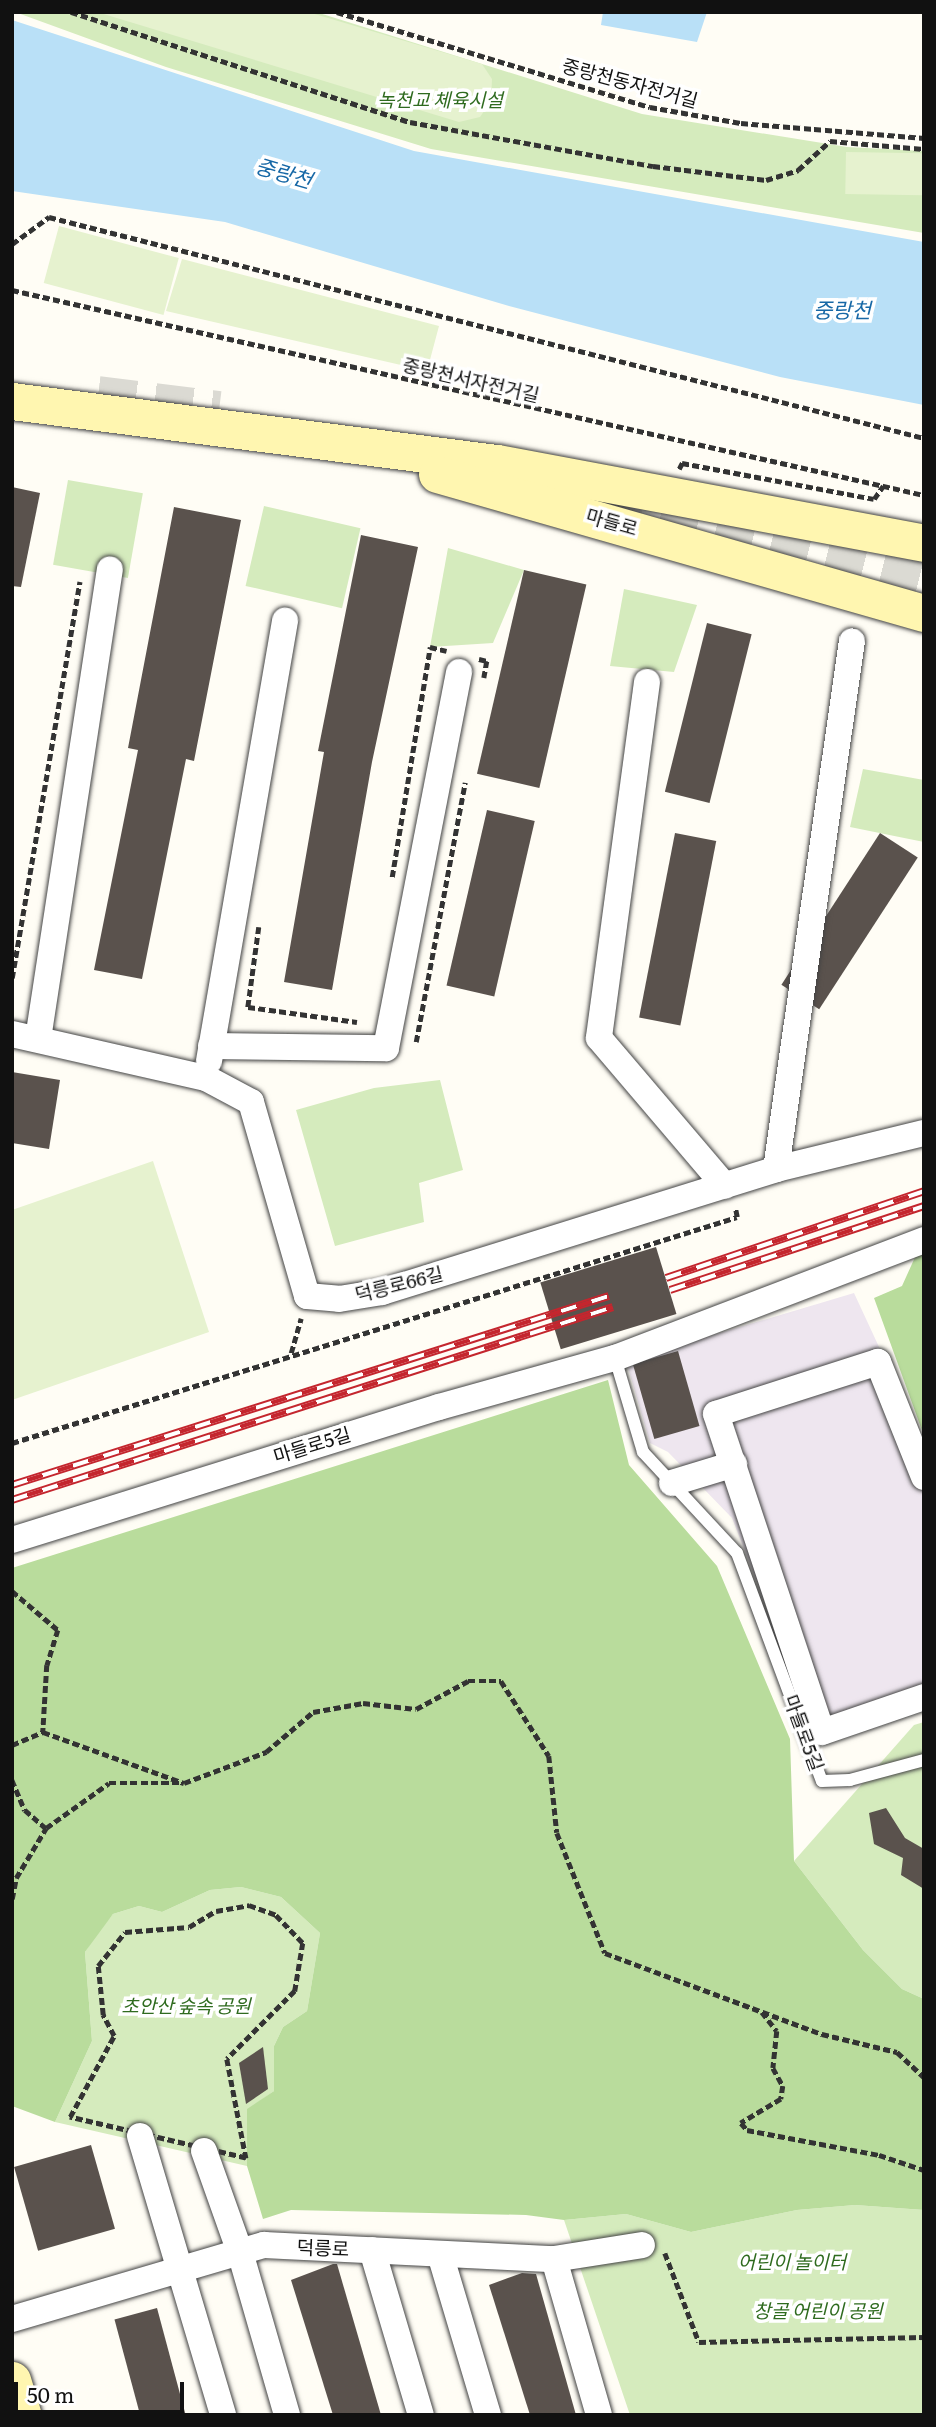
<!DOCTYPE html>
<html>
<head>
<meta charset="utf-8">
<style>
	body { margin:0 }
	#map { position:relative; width:936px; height:2427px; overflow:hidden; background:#fffdf5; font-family:Literata,"Noto Sans KR",serif }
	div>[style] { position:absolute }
	.industrial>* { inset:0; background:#eee6ef }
	.green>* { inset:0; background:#d5ebbd; transform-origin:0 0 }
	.forest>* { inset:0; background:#b9dc9c }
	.pitch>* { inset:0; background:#e6f2cf; transform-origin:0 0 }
	.water>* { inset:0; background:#b9e0f7 }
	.building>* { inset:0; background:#5a524d; transform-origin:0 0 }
	.highway-tunnel>* { height:38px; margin-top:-19px; transform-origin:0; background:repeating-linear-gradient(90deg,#dbdad3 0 38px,transparent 0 57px) }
	.path>* { height:4.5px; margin-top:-2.25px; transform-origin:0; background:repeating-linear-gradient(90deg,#333 0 7px,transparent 0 10.5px) }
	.roads { filter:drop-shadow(0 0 2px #444) drop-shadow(0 0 2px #444) }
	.lane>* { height:12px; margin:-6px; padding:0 6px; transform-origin:6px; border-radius:6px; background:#fff }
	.street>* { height:26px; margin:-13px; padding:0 13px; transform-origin:13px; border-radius:13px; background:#fff }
	.secondary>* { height:37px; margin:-18.5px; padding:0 18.5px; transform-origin:18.5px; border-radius:18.5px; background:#fff6b0 }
	.rail>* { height:8px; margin-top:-4px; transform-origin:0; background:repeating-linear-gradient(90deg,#fff 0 16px,#c4262e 0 32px); box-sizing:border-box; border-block:2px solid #c4262e }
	span { translate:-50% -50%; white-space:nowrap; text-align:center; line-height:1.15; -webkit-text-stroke:7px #fff; paint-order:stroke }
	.street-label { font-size:19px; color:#111 }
	.park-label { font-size:19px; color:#2f6b1f; font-style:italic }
	.water-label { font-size:21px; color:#1768a6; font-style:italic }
	.frame { position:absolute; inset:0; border:14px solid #111; pointer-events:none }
	.scale { position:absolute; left:14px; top:2382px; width:170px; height:32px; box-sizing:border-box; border:4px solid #111; border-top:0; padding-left:9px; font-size:21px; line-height:24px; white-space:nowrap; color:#111; -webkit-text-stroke:5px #fff; paint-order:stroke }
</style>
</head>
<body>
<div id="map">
	<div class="industrial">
		<i style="clip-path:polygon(854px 1293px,924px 1444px,924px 1708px,820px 1744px,732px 1518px,668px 1452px,650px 1443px,626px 1361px)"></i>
	</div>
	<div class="green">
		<i style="clip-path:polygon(15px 12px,316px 12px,642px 114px,847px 147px,924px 151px,924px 233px,431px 149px,166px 67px)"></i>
		<i style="left:68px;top:480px;width:76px;height:86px;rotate:10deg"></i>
		<i style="left:264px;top:506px;width:99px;height:82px;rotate:13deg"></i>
		<i style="clip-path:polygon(448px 548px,524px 570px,493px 643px,430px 647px)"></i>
		<i style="clip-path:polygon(624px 589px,697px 605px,674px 672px,610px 666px)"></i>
		<i style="clip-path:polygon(863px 769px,924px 780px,924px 842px,850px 827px)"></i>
		<i style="clip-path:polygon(440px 1080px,463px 1170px,419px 1183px,424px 1222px,335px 1246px,296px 1110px,374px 1088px)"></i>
		<i style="clip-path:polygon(924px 1722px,924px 1999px,902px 1989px,863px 1950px,794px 1861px,914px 1725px)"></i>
		<i style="clip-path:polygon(241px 1887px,281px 1897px,320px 1933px,307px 2011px,283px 2027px,274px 2046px,274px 2091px,247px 2110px,247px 2166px,55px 2122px,92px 2041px,85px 1952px,98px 1932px,113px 1914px,139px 1906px,162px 1912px,210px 1890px)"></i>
		<i style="clip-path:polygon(855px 2205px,924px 2210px,924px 2415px,630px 2415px,564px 2220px,626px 2214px,691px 2232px,797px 2210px)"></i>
	</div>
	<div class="forest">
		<i style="clip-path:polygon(924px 1253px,924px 1436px,874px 1298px,902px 1286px,916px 1255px)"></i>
		<i style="clip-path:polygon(608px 1380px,629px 1465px,717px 1566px,790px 1739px,794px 1861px,863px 1950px,902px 1989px,924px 1999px,924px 2210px,855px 2205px,797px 2210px,691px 2232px,626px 2214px,564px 2220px,526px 2215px,291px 2210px,263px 2219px,247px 2166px,247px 2109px,274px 2091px,274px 2046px,283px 2027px,307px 2011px,320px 1933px,281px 1897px,241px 1887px,210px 1890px,162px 1912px,139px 1906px,113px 1914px,85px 1952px,92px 2041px,55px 2122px,12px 2106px,12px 1568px)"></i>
	</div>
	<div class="pitch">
		<i style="clip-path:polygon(97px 12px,308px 12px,482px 64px,492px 79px,491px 101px,480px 117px,459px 122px)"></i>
		<i style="left:846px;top:152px;width:78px;height:42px;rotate:1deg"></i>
		<i style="left:59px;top:226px;width:124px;height:59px;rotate:15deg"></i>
		<i style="clip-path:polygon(182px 259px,439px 326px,427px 371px,166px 311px)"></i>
		<i style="clip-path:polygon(153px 1161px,209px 1332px,12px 1400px,12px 1210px)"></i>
	</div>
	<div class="water">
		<i style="clip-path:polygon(603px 12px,707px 12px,697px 42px,601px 25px)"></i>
		<i style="clip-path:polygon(12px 20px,414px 151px,924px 242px,924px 405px,780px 377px,509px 306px,225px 222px,12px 191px)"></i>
	</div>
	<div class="building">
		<i style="clip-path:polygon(12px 487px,40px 493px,21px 587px,12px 586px)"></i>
		<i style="clip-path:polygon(174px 507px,241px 520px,194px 761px,186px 759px,142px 979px,94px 970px,138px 750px,128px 748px)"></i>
		<i style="clip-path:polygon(361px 535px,418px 547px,372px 762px,332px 990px,284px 982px,324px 752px,318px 751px)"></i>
		<i style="left:524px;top:570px;width:64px;height:209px;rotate:13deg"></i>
		<i style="left:707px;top:623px;width:46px;height:174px;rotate:14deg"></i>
		<i style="left:487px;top:810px;width:49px;height:180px;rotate:13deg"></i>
		<i style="left:675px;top:833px;width:42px;height:188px;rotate:11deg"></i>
		<i style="left:880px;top:833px;width:45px;height:181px;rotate:33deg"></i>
		<i style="clip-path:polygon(12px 1072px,60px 1080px,49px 1149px,12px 1143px)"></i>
		<i style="left:656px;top:1247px;width:70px;height:121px;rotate:73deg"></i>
		<i style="left:678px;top:1351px;width:78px;height:47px;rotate:74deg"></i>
		<i style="clip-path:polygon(886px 1808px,905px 1838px,924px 1849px,924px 1889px,901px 1875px,903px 1858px,874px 1844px,869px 1813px)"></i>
		<i style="clip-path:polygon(263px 2047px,268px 2089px,246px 2104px,239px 2063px)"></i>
		<i style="left:91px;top:2145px;width:87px;height:80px;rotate:74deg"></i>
		<i style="clip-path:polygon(333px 2264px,337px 2264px,381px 2415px,333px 2415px,291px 2280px)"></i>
		<i style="clip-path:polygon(522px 2273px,536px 2274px,576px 2415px,530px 2415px,489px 2285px)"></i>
		<i style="left:157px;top:2308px;width:111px;height:44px;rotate:75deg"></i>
	</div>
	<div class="highway-tunnel">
		<i style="left:98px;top:395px;width:122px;rotate:7.1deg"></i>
		<i style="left:550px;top:488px;width:385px;rotate:13.8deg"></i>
	</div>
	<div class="path">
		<i style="left:71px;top:12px;width:356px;rotate:18deg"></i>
		<i style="left:410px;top:122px;width:247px;rotate:10.3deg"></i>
		<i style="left:653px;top:166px;width:114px;rotate:7.1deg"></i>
		<i style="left:766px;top:180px;width:34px;rotate:-17deg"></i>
		<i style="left:798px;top:170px;width:43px;rotate:-42.2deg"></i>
		<i style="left:830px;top:141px;width:94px;rotate:4.9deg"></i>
		<i style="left:337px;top:12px;width:327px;rotate:16.9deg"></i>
		<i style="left:650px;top:107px;width:92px;rotate:10deg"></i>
		<i style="left:741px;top:123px;width:184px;rotate:4.7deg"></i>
		<i style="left:12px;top:244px;width:46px;rotate:-36.1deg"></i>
		<i style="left:49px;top:217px;width:902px;rotate:14.17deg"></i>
		<i style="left:12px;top:290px;width:935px;rotate:12.67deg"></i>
		<i style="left:679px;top:469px;width:7px;rotate:-63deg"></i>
		<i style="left:682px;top:463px;width:195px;rotate:10.6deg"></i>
		<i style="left:874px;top:499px;width:16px;rotate:-55deg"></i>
		<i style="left:479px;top:659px;width:8px;rotate:14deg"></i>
		<i style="left:487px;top:661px;width:17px;rotate:100deg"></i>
		<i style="left:392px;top:877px;width:233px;rotate:-80.6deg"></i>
		<i style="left:430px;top:647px;width:17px;rotate:13deg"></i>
		<i style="left:259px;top:927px;width:81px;rotate:97.8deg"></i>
		<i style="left:248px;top:1007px;width:110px;rotate:7.8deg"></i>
		<i style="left:12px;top:978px;width:402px;rotate:-80.3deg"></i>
		<i style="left:416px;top:1042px;width:264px;rotate:-79.3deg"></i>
		<i style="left:291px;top:1353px;width:36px;rotate:-74deg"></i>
		<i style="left:12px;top:1443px;width:759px;rotate:-17.31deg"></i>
		<i style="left:737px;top:1217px;width:10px;rotate:-101deg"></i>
		<i style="left:12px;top:1591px;width:60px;rotate:40.3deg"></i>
		<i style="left:58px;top:1630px;width:37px;rotate:107deg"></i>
		<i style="left:47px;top:1665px;width:67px;rotate:93.4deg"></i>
		<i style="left:12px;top:1745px;width:34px;rotate:-23deg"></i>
		<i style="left:43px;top:1732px;width:150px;rotate:19.9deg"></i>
		<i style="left:184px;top:1783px;width:88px;rotate:-20.7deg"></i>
		<i style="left:266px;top:1752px;width:62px;rotate:-40.4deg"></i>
		<i style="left:313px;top:1712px;width:51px;rotate:-10.2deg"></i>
		<i style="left:363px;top:1703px;width:53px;rotate:6.5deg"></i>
		<i style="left:416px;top:1709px;width:59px;rotate:-28.3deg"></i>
		<i style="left:468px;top:1681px;width:33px"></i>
		<i style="left:501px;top:1681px;width:89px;rotate:57.4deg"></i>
		<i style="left:549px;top:1756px;width:77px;rotate:84.1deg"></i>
		<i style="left:557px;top:1833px;width:129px;rotate:68.2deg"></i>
		<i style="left:605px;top:1953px;width:232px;rotate:20.5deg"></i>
		<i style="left:822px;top:2034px;width:77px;rotate:13.5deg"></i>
		<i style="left:897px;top:2052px;width:37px;rotate:43deg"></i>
		<i style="left:12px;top:1780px;width:33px;rotate:67deg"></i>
		<i style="left:25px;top:1810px;width:28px;rotate:41deg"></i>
		<i style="left:12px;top:1899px;width:21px;rotate:-79deg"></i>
		<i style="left:16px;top:1878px;width:58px;rotate:-59deg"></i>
		<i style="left:46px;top:1828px;width:77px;rotate:-35.5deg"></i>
		<i style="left:109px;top:1783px;width:71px"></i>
		<i style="left:249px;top:1905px;width:29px;rotate:20deg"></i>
		<i style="left:276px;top:1915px;width:39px;rotate:46deg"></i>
		<i style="left:303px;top:1943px;width:49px;rotate:99.5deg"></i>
		<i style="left:295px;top:1991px;width:96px;rotate:135deg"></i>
		<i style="left:227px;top:2059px;width:101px;rotate:79.1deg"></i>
		<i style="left:246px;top:2158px;width:181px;rotate:-166.9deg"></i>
		<i style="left:70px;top:2117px;width:92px;rotate:-61.5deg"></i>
		<i style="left:114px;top:2036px;width:24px;rotate:-118deg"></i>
		<i style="left:103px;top:2015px;width:49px;rotate:-95.8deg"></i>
		<i style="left:98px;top:1966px;width:43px;rotate:-51.5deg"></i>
		<i style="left:125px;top:1932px;width:64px;rotate:-4.5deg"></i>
		<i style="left:189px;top:1927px;width:31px;rotate:-31deg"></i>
		<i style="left:216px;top:1911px;width:34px;rotate:-10deg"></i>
		<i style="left:762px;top:2012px;width:24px;rotate:52deg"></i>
		<i style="left:777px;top:2031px;width:37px;rotate:96deg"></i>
		<i style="left:773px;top:2068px;width:21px;rotate:61deg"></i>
		<i style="left:783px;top:2086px;width:13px;rotate:99deg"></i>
		<i style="left:781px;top:2099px;width:47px;rotate:149deg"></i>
		<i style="left:741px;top:2123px;width:9px;rotate:49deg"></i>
		<i style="left:747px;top:2130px;width:134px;rotate:10.7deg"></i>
		<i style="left:879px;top:2155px;width:47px;rotate:18.4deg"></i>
		<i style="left:665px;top:2253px;width:95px;rotate:69.1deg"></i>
		<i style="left:699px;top:2342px;width:225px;rotate:-1.3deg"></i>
	</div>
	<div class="roads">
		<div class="lane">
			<i style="left:615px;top:1358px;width:98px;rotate:73.4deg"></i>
			<i style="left:643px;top:1452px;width:138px;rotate:47.1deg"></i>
			<i style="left:737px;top:1553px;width:243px;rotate:69.6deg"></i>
			<i style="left:822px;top:1781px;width:28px;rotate:-2deg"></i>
			<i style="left:850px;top:1780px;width:77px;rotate:-15.1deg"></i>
		</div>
		<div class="street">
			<i style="left:647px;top:682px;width:359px;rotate:97.7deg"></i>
			<i style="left:599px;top:1038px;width:194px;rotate:49.6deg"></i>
			<i style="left:12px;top:1034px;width:199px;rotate:12.8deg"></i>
			<i style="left:206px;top:1078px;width:51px;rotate:28.1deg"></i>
			<i style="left:251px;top:1102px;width:202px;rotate:73.9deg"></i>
			<i style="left:307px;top:1296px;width:32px;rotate:5deg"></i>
			<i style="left:339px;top:1299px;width:44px;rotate:-9.2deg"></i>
			<i style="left:382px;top:1292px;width:413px;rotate:-17.3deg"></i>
			<i style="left:776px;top:1169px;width:152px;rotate:-13.7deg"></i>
			<i style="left:38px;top:1039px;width:475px;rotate:-81.3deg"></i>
			<i style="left:211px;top:1046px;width:175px;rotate:0.7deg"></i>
			<i style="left:386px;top:1048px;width:383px;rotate:-79deg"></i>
			<i style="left:209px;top:1061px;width:447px;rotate:-80.2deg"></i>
			<i style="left:776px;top:1169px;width:533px;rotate:-81.81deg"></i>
			<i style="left:924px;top:1477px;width:124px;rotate:-111.8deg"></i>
			<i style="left:878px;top:1362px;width:170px;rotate:162.2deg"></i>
			<i style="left:716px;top:1414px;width:335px;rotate:71.6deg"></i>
			<i style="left:822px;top:1732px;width:108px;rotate:-18.9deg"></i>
			<i style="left:672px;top:1483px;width:65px;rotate:-17deg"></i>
			<i style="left:12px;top:1540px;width:447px;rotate:-17.3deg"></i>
			<i style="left:439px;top:1407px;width:183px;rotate:-15.6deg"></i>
			<i style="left:615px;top:1358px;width:331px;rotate:-20.9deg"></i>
			<i style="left:140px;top:2136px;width:291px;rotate:73.4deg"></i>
			<i style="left:204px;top:2151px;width:107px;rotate:70.4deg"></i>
			<i style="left:240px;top:2252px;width:170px;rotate:73.9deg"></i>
			<i style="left:372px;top:2250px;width:172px;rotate:73.5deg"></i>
			<i style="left:440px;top:2254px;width:168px;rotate:73.4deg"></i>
			<i style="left:554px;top:2259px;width:162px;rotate:73.9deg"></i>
			<i style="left:12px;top:2319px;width:263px;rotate:-16.4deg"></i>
			<i style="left:264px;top:2245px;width:290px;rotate:2.8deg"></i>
			<i style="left:554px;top:2259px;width:89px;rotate:-9deg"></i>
		</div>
		<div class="secondary">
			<i style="left:12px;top:401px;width:489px;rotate:7.3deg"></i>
			<i style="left:497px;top:463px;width:434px;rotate:10.6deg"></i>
			<i style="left:437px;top:474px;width:506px;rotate:15.93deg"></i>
			<i style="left:12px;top:2380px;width:37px;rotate:73deg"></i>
		</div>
	</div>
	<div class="rail">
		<i style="left:666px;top:1278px;width:272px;rotate:-18.6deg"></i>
		<i style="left:670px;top:1290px;width:268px;rotate:-18.3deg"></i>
		<i style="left:12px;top:1485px;width:626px;rotate:-17.57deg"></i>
		<i style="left:12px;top:1500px;width:631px;rotate:-17.8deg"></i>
	</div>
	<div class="street-label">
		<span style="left:630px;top:83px;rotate:15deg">중랑천동자전거길</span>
		<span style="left:471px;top:380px;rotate:13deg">중랑천서자전거길</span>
		<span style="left:612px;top:522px;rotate:16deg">마들로</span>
		<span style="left:399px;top:1284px;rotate:-14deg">덕릉로66길</span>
		<span style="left:312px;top:1445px;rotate:-17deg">마들로5길</span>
		<span style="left:804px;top:1733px;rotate:70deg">마들로5길</span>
		<span style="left:323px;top:2248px;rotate:2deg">덕릉로</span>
	</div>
	<div class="park-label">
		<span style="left:440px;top:100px">녹천교 체육시설</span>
		<span style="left:186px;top:2006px">초안산 숲속 공원</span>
		<span style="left:792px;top:2262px">어린이 놀이터</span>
		<span style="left:818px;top:2311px">창골 어린이 공원</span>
	</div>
	<div class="water-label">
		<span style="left:284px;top:172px;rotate:16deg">중랑천</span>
		<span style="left:842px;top:309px">중랑천</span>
	</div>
	<div class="frame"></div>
	<div class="scale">50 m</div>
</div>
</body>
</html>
